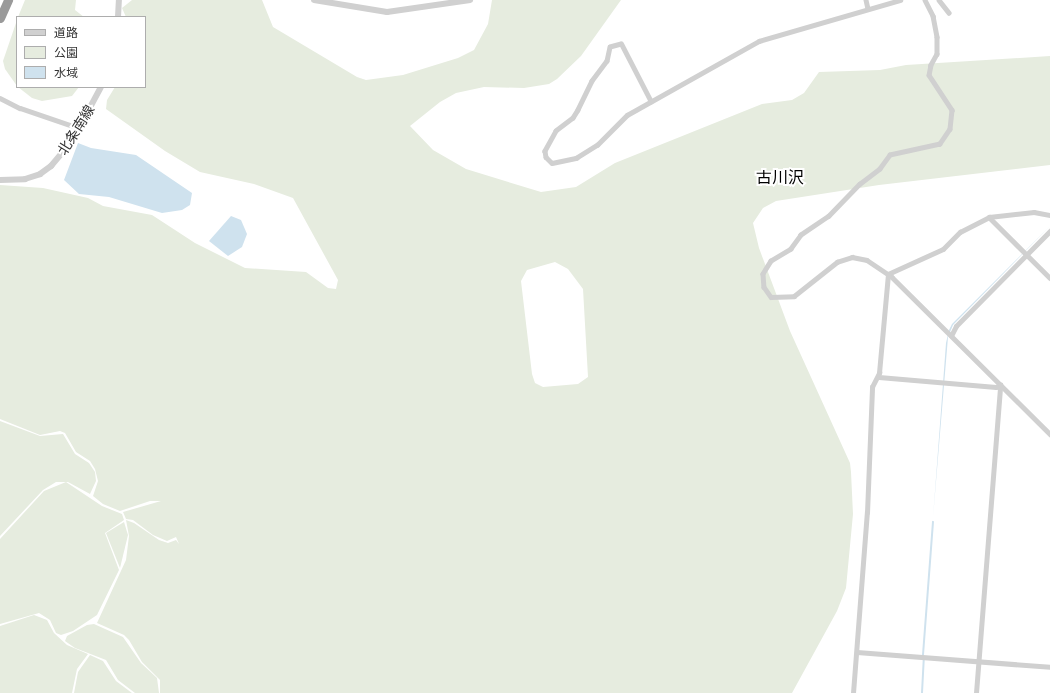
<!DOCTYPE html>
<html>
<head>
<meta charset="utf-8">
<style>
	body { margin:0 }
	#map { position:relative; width:1050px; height:693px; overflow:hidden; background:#fff; font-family:"Noto Sans","Noto Sans JP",sans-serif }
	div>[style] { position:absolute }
	.green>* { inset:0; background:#e6ecdf }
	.water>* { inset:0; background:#cfe2ee }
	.stream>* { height:1.5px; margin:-0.75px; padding:0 0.75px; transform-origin:0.75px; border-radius:0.75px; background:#cfe2ee }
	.minor>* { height:4.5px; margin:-2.25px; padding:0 2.25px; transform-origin:2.25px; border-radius:2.25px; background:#d0d0d0 }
	.tertiary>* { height:6px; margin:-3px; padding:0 3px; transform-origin:3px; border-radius:3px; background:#d0d0d0 }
	.motorway>* { height:9px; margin:-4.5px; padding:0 4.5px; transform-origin:4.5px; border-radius:4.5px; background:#9a9a9a }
	span { translate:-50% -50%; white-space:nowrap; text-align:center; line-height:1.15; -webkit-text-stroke:4px #fff; paint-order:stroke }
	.street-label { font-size:14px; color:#333 }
	.quarter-label { font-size:16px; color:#000 }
	.legend { position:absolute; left:16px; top:16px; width:130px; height:72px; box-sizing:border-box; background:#fff; border:1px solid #adadad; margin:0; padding:5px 7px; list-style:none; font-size:12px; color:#333 }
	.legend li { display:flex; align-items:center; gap:8px; height:20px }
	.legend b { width:20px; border:1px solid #adadad }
</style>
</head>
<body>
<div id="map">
	<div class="green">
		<i style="clip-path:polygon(25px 0,76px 0,75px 10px,84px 17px,18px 17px)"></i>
		<i style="clip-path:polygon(evenodd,132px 0,262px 0,273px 27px,357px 77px,366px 80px,403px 75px,458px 58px,474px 50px,488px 24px,492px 0,621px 0,581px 56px,557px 79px,549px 84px,524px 88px,484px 87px,456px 93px,440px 102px,410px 126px,433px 150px,466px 169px,541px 192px,576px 187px,615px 163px,762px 104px,792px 100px,804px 93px,819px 72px,880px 70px,906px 65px,1050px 56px,1050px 165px,879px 185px,776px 201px,763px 208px,753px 223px,759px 248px,790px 331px,850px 463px,851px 472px,853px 514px,846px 588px,837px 611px,792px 693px,160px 693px,160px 680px,142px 662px,129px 640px,124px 635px,97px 623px,126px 560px,129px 536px,126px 520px,134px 523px,159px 540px,168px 543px,176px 540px,179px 544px,176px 537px,167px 541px,153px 535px,133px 520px,126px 519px,123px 512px,161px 501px,150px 501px,120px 511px,103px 504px,93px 496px,98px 481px,95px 469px,90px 461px,76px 452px,65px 433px,60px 431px,40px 435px,0 419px,0 185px,43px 188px,88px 198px,103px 206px,152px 215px,195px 243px,245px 268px,306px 272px,328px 288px,336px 289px,338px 280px,293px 198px,254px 184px,200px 172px,165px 151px,106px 109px,107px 100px,115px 87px,145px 87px,145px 17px,126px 17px,122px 8px,132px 0,555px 262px,568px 269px,583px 289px,588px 377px,578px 384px,543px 387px,535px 383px,532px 374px,521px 281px,527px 270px,555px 262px)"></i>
		<i style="clip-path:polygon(17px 20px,17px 86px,5px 69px,3px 61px)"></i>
		<i style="clip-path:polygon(18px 87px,79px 87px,72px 96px,42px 101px,32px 98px)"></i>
		<i style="clip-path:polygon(0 421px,40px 436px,63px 434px,75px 454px,89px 463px,95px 472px,96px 481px,90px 494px,68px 482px,56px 482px,43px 490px,0 536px)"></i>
		<i style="clip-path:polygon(66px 482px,102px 506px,122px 514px,124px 520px,105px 533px,119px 570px,97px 615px,73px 631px,61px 635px,56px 633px,50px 620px,39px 613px,0 624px,0 539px,44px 491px)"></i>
		<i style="clip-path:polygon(124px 522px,128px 535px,120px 568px,106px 533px)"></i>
		<i style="clip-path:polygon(34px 615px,47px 620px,54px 633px,67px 645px,88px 654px,77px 669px,72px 693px,0 693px,0 626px)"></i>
		<i style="clip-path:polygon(94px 624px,123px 637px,141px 663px,157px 678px,159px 693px,135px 693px,118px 680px,106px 660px,75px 648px,65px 641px,67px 636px,87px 625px)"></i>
		<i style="clip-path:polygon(90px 655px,103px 661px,116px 681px,132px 693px,74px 693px,78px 672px)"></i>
	</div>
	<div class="water">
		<i style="clip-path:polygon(78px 143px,91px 148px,136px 155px,192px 193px,190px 205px,182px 210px,162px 213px,109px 197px,79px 194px,64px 180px)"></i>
		<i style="clip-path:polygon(231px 216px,241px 220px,247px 234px,242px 247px,228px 256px,209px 241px)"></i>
		<i style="clip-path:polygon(1050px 226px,953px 325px,948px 337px,933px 518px,946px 343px,949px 330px,952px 324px)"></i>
	</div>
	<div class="stream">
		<i style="left:923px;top:655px;width:133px;rotate:-85.7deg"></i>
		<i style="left:922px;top:693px;width:34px;rotate:-87deg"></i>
	</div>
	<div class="minor">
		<i style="left:866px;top:0;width:9px;rotate:77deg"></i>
		<i style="left:925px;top:0;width:18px;rotate:63deg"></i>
		<i style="left:933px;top:16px;width:21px;rotate:79deg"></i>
		<i style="left:937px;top:37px;width:17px;rotate:90deg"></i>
		<i style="left:937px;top:54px;width:13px;rotate:119deg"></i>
		<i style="left:931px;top:65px;width:10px;rotate:101deg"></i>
		<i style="left:929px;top:75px;width:42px;rotate:56.7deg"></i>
		<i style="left:952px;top:110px;width:19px;rotate:96deg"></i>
		<i style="left:950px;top:129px;width:18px;rotate:124deg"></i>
		<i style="left:940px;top:144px;width:51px;rotate:167.6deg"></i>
		<i style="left:890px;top:155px;width:17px;rotate:126deg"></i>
		<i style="left:880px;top:169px;width:25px;rotate:143deg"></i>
		<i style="left:860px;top:184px;width:45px;rotate:134.1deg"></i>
		<i style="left:829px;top:216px;width:34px;rotate:146deg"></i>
		<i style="left:801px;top:235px;width:17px;rotate:126deg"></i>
		<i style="left:791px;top:249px;width:23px;rotate:149deg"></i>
		<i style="left:771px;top:261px;width:15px;rotate:122deg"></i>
		<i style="left:763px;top:274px;width:13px;rotate:86deg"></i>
		<i style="left:764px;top:287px;width:12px;rotate:55deg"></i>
		<i style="left:771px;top:297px;width:23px;rotate:-2deg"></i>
		<i style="left:794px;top:296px;width:55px;rotate:-38.3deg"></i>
		<i style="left:837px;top:262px;width:16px;rotate:-18deg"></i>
		<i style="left:852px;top:257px;width:15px;rotate:11deg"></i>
		<i style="left:867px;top:260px;width:30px;rotate:34deg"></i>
		<i style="left:892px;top:277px;width:223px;rotate:44.8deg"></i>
		<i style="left:939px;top:0;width:16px;rotate:52deg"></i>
		<i style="left:0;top:98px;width:22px;rotate:27deg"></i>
		<i style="left:20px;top:108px;width:62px;rotate:18.7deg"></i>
		<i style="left:651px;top:102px;width:65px;rotate:-117.3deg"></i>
		<i style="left:621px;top:44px;width:11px;rotate:165deg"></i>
		<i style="left:610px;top:47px;width:14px;rotate:102deg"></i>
		<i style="left:607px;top:61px;width:25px;rotate:127deg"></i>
		<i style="left:592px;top:81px;width:32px;rotate:116deg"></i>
		<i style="left:578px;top:110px;width:9px;rotate:122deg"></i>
		<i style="left:573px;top:118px;width:21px;rotate:143deg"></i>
		<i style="left:556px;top:131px;width:23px;rotate:119deg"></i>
		<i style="left:545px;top:151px;width:6px;rotate:81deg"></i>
		<i style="left:546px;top:157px;width:8px;rotate:45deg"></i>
		<i style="left:552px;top:163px;width:25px;rotate:-12deg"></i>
		<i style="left:576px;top:158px;width:25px;rotate:-32deg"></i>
		<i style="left:597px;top:145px;width:42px;rotate:-45deg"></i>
		<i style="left:627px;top:115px;width:151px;rotate:-29.3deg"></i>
		<i style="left:759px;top:41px;width:147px;rotate:-16.2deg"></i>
		<i style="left:989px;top:217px;width:86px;rotate:45deg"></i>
		<i style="left:888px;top:274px;width:60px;rotate:-24.4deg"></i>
		<i style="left:943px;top:249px;width:24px;rotate:-45deg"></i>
		<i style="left:960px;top:232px;width:33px;rotate:-27deg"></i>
		<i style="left:989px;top:217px;width:45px;rotate:-6.3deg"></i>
		<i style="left:1034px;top:212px;width:16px;rotate:11deg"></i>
		<i style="left:951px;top:336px;width:11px;rotate:-63deg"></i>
		<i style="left:956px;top:326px;width:134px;rotate:-45.3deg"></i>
		<i style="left:879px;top:377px;width:117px;rotate:4.9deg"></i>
		<i style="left:996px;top:387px;width:4px;rotate:-27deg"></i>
		<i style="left:857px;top:652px;width:194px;rotate:4.4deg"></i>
		<i style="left:853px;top:693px;width:181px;rotate:-85.6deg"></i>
		<i style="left:867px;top:513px;width:126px;rotate:-87.7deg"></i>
		<i style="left:872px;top:387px;width:16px;rotate:-63deg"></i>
		<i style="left:879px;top:373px;width:99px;rotate:-84.8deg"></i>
		<i style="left:976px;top:693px;width:309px;rotate:-85.5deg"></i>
	</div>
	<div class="tertiary">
		<i style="left:314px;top:0;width:74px;rotate:9.3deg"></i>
		<i style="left:387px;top:12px;width:84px;rotate:-8.2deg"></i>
		<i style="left:118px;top:17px;width:17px;rotate:-87deg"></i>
		<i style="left:0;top:180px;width:25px;rotate:-2deg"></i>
		<i style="left:25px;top:179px;width:16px;rotate:-18deg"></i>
		<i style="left:40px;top:174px;width:14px;rotate:-36deg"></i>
		<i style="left:51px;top:166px;width:33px;rotate:-50deg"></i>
		<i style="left:72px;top:141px;width:61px;rotate:-61.8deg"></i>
	</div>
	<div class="motorway">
		<i style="left:0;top:18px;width:20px;rotate:-66deg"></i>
	</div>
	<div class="street-label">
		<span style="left:76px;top:130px;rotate:-58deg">北条南線</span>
	</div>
	<div class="quarter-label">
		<span style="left:780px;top:177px">古川沢</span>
	</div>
	<ul class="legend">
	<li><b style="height:5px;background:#d0d0d0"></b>道路</li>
	<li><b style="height:11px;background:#e6ecdf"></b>公園</li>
	<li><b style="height:11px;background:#cfe2ee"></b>水域</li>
	</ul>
</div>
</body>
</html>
